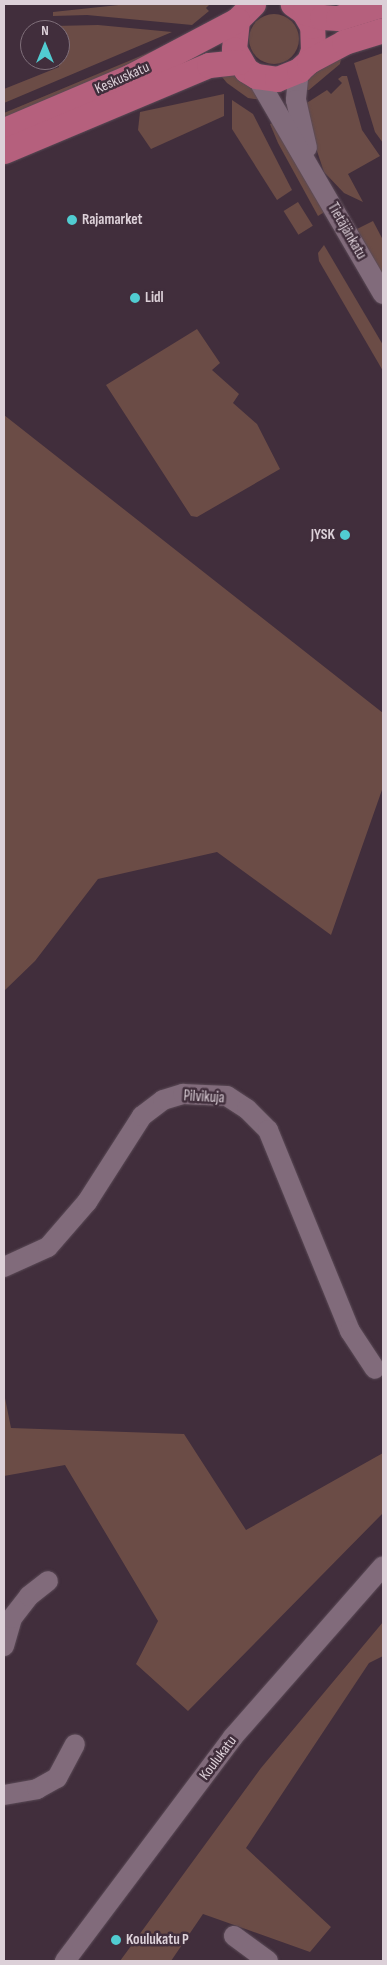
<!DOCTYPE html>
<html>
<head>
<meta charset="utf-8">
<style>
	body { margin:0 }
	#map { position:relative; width:387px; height:1965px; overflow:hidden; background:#412e3c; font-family:"Sofia Sans Condensed",sans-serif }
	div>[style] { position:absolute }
	.green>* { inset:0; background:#6b4c46; transform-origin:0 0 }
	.round { border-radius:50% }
	.roads { filter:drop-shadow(0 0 1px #5a4a56) drop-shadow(0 0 1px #5a4a56) }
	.minor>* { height:20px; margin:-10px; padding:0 10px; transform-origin:10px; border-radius:10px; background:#816b7b }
	.major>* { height:25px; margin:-12.5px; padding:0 12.5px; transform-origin:12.5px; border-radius:12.5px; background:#b5607d }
	.dots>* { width:14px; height:14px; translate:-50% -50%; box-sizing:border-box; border:2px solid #412e3c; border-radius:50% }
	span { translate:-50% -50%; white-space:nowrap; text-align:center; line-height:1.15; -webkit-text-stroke:5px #412e3c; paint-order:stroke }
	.street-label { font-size:15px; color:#dcd0d8 }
	.poi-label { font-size:15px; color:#dcd0d8; font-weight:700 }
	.left { translate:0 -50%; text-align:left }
	.right { translate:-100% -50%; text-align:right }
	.frame { position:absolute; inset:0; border:5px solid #dcd0d8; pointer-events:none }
	.north { position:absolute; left:20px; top:20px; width:50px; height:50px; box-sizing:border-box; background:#412e3c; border:1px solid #7f6f7a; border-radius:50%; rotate:0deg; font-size:14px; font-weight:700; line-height:20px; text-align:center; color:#dcd0d8 }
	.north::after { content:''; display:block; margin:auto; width:18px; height:22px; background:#51ccd1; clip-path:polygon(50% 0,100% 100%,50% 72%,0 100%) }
</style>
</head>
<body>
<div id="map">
	<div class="green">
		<i style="clip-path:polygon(128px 4px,210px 4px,206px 8px,209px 11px,192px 25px,87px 15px,53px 16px,53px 12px)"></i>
		<i class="round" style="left:249px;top:14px;width:50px;height:50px"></i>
		<i style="clip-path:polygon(98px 25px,172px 32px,4px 103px,4px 89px,59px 67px,60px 30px,55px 30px,54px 26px)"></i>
		<i style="clip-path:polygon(160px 48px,162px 54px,4px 121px,4px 113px)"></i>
		<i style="clip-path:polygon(383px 53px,383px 143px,375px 132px,354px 63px)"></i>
		<i style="clip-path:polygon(342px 54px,340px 64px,309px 90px,304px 90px,306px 75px)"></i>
		<i style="clip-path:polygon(228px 70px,250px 83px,262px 100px,248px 98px,227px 83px,222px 77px)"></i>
		<i style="clip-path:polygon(342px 76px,347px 76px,362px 130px,380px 156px,348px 174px,363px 202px,344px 193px,324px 172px,302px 106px,327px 90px,331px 94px,342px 83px,338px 79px)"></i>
		<i style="clip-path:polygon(224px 94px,224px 116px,151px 149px,138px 130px,140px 112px)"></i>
		<i style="clip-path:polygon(232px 100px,253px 114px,292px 190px,277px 200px,232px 129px)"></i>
		<i style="clip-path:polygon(277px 121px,326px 211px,318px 216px,278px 143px,270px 124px)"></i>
		<i style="left:298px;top:202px;width:28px;height:17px;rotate:58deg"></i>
		<i style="clip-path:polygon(373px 221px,383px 240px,383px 276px,357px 229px)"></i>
		<i style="clip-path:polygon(324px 245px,383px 345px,383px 371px,319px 261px,318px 253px)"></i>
		<i style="clip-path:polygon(197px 329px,220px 363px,212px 370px,239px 394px,233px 403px,257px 424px,280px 469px,197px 517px,191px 516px,106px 385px)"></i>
		<i style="clip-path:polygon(4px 415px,383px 713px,383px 787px,331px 935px,217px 852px,98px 879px,35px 961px,4px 991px)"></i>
		<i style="clip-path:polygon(4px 1393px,11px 1428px,184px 1434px,246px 1530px,383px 1453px,383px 1513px,188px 1711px,136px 1664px,158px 1621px,65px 1465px,4px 1476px)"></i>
		<i style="clip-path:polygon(383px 1622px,383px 1656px,369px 1663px,246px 1848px,331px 1927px,310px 1952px,203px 1914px,171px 1961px,120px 1961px,261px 1768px)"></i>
	</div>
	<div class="roads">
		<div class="minor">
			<i style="left:299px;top:70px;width:30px;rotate:96deg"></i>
			<i style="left:296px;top:100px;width:49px;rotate:77.1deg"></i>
			<i style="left:256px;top:76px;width:252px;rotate:59.8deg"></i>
			<i style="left:4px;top:1267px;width:48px;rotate:-24.4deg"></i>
			<i style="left:48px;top:1247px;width:60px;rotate:-49.1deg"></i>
			<i style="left:87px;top:1202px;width:102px;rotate:-57.4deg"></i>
			<i style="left:142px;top:1116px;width:26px;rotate:-37deg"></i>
			<i style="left:163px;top:1100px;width:21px;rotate:-17deg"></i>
			<i style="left:183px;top:1094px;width:44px;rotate:2.6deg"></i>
			<i style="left:227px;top:1096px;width:24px;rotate:33deg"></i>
			<i style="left:247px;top:1109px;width:30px;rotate:45deg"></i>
			<i style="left:268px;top:1130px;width:217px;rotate:67.8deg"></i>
			<i style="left:350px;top:1331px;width:45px;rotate:56.7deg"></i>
			<i style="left:4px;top:1646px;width:29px;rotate:-74deg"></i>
			<i style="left:12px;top:1618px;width:28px;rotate:-52deg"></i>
			<i style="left:29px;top:1596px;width:24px;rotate:-38deg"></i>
			<i style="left:4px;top:1795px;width:34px;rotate:-10deg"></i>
			<i style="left:37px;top:1789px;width:23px;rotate:-29deg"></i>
			<i style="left:57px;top:1778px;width:38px;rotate:-62deg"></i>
			<i style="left:234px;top:1936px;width:42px;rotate:36.3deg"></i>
			<i style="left:65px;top:1961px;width:280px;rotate:-53.1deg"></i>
			<i style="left:233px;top:1737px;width:227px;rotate:-48.7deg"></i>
		</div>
		<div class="major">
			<i style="left:253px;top:4px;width:23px;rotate:135deg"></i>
			<i style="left:237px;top:20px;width:29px;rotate:96deg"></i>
			<i style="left:234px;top:49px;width:24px;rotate:60deg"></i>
			<i style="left:246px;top:70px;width:12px;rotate:31deg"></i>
			<i style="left:256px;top:76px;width:21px;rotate:8deg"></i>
			<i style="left:277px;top:79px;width:24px;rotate:-22deg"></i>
			<i style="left:299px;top:70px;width:13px;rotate:-42deg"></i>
			<i style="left:309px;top:61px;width:12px;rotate:-70deg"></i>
			<i style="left:313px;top:50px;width:24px;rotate:-92deg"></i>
			<i style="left:312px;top:26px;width:16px;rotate:-120deg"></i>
			<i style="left:304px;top:12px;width:14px;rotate:-144deg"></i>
			<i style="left:304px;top:12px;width:19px;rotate:16deg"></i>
			<i style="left:322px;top:17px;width:16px;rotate:4deg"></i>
			<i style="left:338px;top:18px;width:47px;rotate:-17.3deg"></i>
			<i style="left:309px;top:61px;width:40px;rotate:-28deg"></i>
			<i style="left:344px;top:42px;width:41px;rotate:-17.1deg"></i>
			<i style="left:4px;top:130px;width:138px;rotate:-23deg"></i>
			<i style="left:131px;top:76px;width:120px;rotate:-27.8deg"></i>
			<i style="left:4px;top:151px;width:222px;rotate:-22.8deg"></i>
			<i style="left:209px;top:65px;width:30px;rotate:-6deg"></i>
		</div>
	</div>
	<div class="dots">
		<i style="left:72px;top:220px;background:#51ccd1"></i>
		<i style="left:135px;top:298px;background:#51ccd1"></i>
		<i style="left:345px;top:535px;background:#51ccd1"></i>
		<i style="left:116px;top:1940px;background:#51ccd1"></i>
	</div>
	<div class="street-label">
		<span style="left:122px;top:78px;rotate:-24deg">Keskuskatu</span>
		<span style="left:347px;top:231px;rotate:60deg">Tietäjänkatu</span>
		<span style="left:204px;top:1097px;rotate:3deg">Pilvikuja</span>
		<span style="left:218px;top:1758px;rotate:-53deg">Koulukatu</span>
	</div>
	<div class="poi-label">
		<span class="left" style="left:82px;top:220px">Rajamarket</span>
		<span class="left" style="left:145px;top:298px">Lidl</span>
		<span class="right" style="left:335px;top:535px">JYSK</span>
		<span class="left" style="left:126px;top:1940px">Koulukatu P</span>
	</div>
	<div class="frame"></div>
	<div class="north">N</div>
</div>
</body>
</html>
